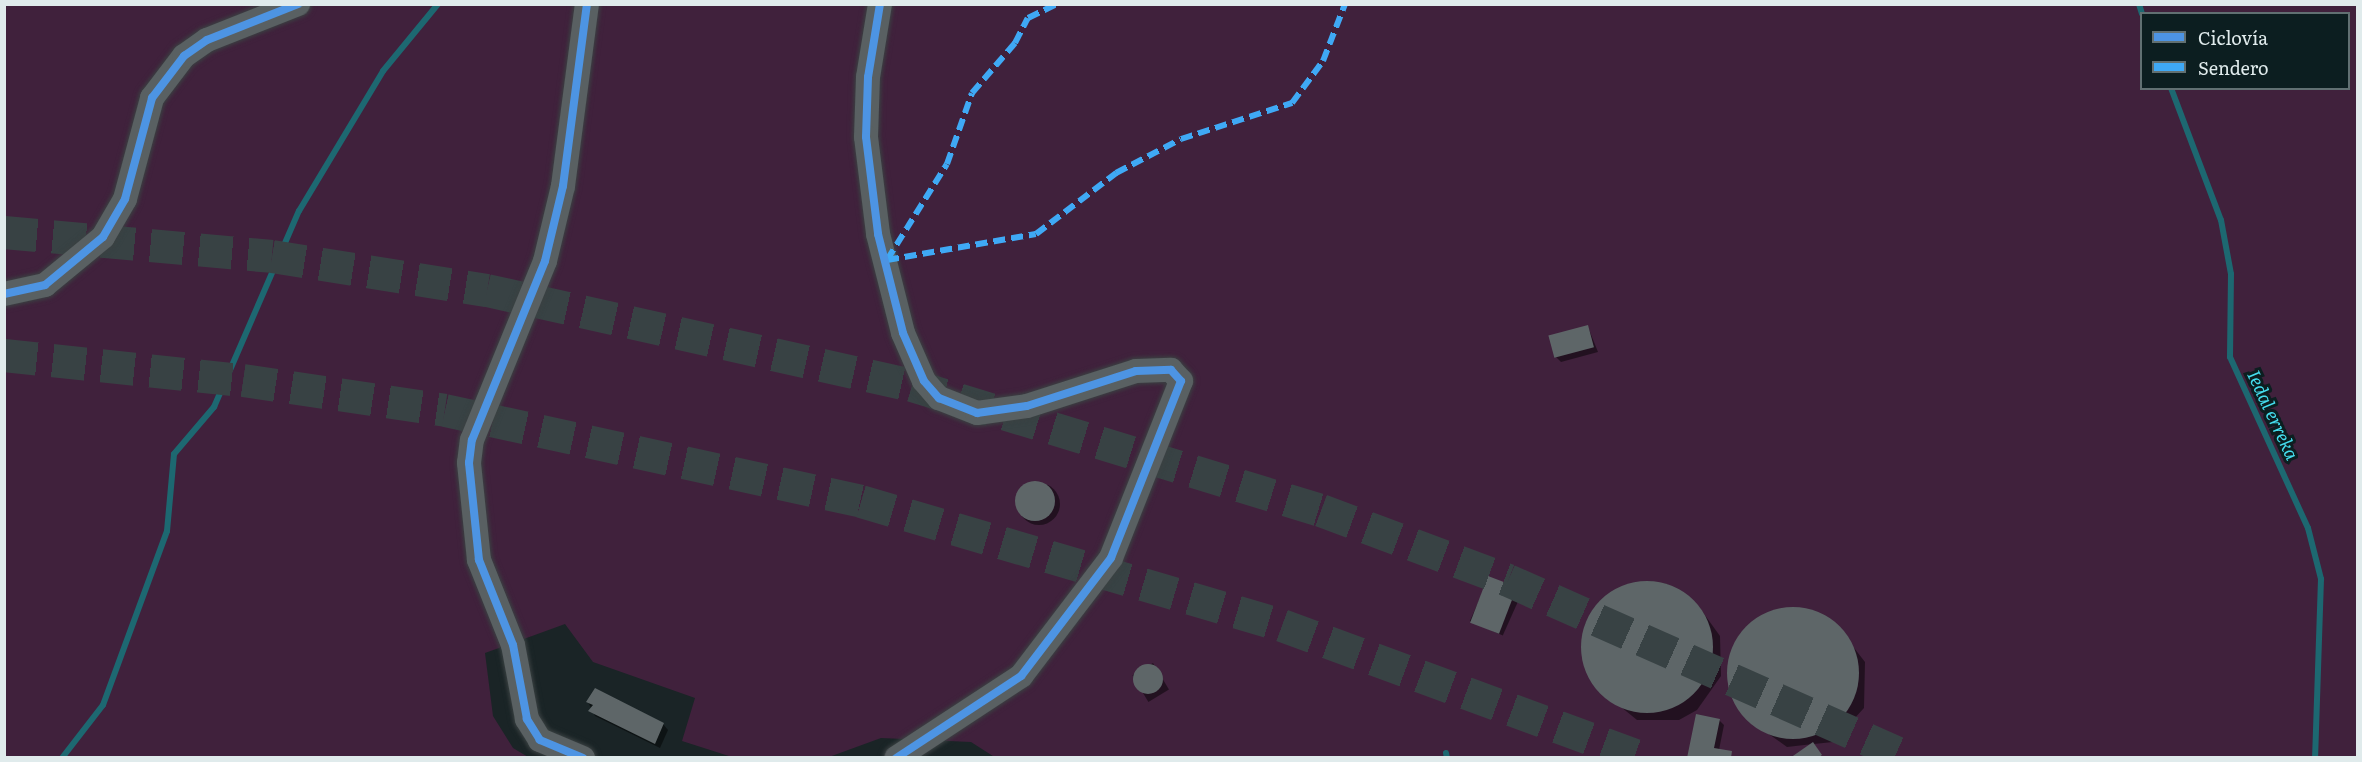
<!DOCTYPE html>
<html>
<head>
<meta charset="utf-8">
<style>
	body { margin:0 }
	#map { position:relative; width:2362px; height:762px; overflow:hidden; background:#1a2426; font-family:Literata,serif }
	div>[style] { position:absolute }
	.green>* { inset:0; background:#40213c }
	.shadow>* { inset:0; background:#0007; transform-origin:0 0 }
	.round { border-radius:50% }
	.stream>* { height:6px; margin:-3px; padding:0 3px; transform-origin:3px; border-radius:3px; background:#1d6871 }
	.building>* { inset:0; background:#5e6668; transform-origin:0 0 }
	.highway-tunnel>* { height:33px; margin-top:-16.5px; transform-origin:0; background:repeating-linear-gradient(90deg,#384244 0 33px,transparent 0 49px) }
	.roads { filter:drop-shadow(0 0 2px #3a4142) drop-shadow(0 0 2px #3a4142) }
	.street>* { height:24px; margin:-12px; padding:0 12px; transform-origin:12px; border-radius:12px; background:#596062 }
	.quiet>* { height:6px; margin-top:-3px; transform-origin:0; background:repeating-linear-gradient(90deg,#3fa9f5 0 12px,transparent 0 18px) }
	.cycleway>* { height:8px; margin:-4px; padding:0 4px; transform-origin:4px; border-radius:4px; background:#4d94e3 }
	span { translate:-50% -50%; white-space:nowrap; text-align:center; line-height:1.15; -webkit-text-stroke:6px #0c1e20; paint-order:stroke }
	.water-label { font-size:18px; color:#45ddee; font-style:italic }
	.frame { position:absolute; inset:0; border:6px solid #e0ebec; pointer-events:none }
	.legend { position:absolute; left:2140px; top:12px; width:210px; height:78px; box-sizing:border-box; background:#0c1e20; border:2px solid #617072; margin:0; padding:8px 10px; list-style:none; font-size:18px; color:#e0ebec }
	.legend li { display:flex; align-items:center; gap:12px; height:30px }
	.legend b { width:30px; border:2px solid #617072 }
</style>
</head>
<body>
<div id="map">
	<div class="green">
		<i style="clip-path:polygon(evenodd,4px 5px,2357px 5px,2357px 757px,996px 758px,971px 742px,881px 738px,829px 757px,732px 757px,682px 741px,695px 698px,593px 662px,565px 624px,485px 653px,493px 716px,513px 748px,528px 757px,5px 757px,4px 5px,2142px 14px,2348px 14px,2348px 88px,2142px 88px,2142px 14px)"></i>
	</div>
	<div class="shadow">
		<i style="clip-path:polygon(1588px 327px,1598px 352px,1561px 362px,1556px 357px)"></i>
		<i class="round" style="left:1018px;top:483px;width:42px;height:42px"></i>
		<i style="left:1489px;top:578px;width:36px;height:47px;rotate:24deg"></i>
		<i style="clip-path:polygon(1648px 581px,1667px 584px,1699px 607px,1720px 636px,1721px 676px,1697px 710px,1679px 720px,1637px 720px,1593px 684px,1584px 665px,1585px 624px,1610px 593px)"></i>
		<i style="clip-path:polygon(1809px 611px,1837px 626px,1865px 662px,1864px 708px,1833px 742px,1814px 744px,1823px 758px,1792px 758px,1813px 744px,1787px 747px,1749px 720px,1739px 709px,1729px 664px,1740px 636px,1764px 616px)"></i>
		<i style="left:1153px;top:663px;width:31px;height:24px;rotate:59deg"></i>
		<i style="clip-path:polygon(588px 702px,663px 724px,668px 730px,660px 748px,595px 716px)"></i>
		<i style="clip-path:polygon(1719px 720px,1724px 725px,1719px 750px,1736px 758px,1689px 758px)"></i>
	</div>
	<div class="stream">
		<i style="left:2139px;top:4px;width:10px;rotate:73deg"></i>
		<i style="left:2171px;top:88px;width:141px;rotate:69.3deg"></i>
		<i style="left:2221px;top:220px;width:55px;rotate:79.5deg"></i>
		<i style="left:2231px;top:274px;width:83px;rotate:90.7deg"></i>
		<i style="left:2230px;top:357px;width:188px;rotate:65.5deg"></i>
		<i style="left:2308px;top:528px;width:53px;rotate:75.7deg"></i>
		<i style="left:2321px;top:579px;width:179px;rotate:91.9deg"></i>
		<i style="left:1446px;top:753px;width:5px;rotate:79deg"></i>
		<i style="left:62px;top:758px;width:67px;rotate:-52.3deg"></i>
		<i style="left:103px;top:705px;width:185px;rotate:-69.8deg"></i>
		<i style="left:167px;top:531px;width:77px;rotate:-84.8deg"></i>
		<i style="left:174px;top:454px;width:62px;rotate:-49.6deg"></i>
		<i style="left:214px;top:407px;width:214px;rotate:-66.6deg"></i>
		<i style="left:299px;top:211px;width:163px;rotate:-59deg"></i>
		<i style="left:383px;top:71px;width:87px;rotate:-50.6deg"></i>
	</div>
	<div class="building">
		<i style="left:1588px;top:325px;width:23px;height:41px;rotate:75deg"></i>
		<i class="round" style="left:1015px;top:481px;width:40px;height:40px"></i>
		<i style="left:1488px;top:576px;width:31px;height:50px;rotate:21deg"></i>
		<i class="round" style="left:1581px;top:581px;width:132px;height:132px"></i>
		<i class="round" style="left:1727px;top:607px;width:132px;height:132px"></i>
		<i class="round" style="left:1133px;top:664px;width:30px;height:30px"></i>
		<i style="clip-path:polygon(595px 688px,664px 723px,655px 744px,588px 711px,593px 705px,586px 702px)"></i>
		<i style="clip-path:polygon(1696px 714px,1720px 719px,1714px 748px,1732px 751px,1731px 758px,1687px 758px)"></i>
		<i style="clip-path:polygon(1813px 742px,1822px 755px,1818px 758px,1790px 758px)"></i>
	</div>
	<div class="highway-tunnel">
		<i style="left:4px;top:232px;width:269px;rotate:5.1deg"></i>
		<i style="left:272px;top:256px;width:218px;rotate:9deg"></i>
		<i style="left:487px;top:290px;width:435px;rotate:12.6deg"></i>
		<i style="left:912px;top:385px;width:428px;rotate:17deg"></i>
		<i style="left:1321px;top:510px;width:200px;rotate:20.5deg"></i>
		<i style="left:1508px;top:580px;width:440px;rotate:23.9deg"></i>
		<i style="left:4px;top:355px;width:240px;rotate:6deg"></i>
		<i style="left:243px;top:380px;width:204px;rotate:8.4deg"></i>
		<i style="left:445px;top:410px;width:426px;rotate:12.3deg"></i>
		<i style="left:861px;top:501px;width:439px;rotate:16.4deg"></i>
		<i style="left:1282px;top:625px;width:385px;rotate:20.2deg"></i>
	</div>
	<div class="roads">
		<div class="street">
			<i style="left:880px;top:4px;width:74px;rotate:99.3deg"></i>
			<i style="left:868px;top:77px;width:60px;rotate:91.9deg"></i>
			<i style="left:866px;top:137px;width:98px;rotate:82.9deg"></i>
			<i style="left:878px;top:234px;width:102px;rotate:75.8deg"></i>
			<i style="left:903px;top:333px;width:52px;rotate:66.4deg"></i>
			<i style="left:924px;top:381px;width:23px;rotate:49deg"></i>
			<i style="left:939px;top:398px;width:41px;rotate:21.5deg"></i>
			<i style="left:977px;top:413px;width:50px;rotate:-8deg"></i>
			<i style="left:1027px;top:406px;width:114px;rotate:-17.8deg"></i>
			<i style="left:1136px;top:371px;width:35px;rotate:-2deg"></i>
			<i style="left:1171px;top:370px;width:15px;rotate:48deg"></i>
			<i style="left:1181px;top:381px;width:190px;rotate:111.6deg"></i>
			<i style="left:1111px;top:558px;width:148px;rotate:127.3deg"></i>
			<i style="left:1021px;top:676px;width:149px;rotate:146.7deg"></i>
			<i style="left:4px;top:294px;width:42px;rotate:-12.4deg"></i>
			<i style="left:45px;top:285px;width:75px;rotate:-39.6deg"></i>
			<i style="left:103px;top:237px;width:44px;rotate:-59.9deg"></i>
			<i style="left:125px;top:199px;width:105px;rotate:-75deg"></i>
			<i style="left:152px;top:98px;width:53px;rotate:-52.7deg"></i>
			<i style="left:184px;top:56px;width:28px;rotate:-35deg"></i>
			<i style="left:207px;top:40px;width:98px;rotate:-21.6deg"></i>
			<i style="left:583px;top:758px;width:47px;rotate:-157.3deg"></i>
			<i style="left:540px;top:740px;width:25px;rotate:-122deg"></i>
			<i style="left:527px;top:719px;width:75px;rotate:-100.7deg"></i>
			<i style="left:513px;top:645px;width:92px;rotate:-111.8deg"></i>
			<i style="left:479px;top:560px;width:98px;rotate:-95.9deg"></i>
			<i style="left:469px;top:463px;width:23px;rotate:-83deg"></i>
			<i style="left:472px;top:440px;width:193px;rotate:-67.8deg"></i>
			<i style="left:545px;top:261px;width:77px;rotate:-76.5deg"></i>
			<i style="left:563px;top:186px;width:184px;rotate:-82.5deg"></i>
		</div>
	</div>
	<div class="quiet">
		<i style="left:887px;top:260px;width:151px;rotate:-9.9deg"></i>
		<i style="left:1036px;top:234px;width:101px;rotate:-37.3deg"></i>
		<i style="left:1116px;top:173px;width:73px;rotate:-27.6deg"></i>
		<i style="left:1181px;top:139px;width:117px;rotate:-18deg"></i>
		<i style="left:1292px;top:103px;width:52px;rotate:-53.6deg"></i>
		<i style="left:1323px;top:61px;width:61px;rotate:-68.9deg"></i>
		<i style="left:887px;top:260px;width:113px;rotate:-58deg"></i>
		<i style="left:947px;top:164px;width:75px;rotate:-70.6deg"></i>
		<i style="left:972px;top:93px;width:66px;rotate:-49.3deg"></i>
		<i style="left:1015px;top:43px;width:28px;rotate:-63deg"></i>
		<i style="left:1028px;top:18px;width:32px;rotate:-26deg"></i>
	</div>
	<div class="cycleway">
		<i style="left:880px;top:4px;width:74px;rotate:99.3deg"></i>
		<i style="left:868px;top:77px;width:60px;rotate:91.9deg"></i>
		<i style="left:866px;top:137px;width:98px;rotate:82.9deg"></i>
		<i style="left:878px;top:234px;width:102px;rotate:75.8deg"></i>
		<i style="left:903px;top:333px;width:52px;rotate:66.4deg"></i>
		<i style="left:924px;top:381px;width:23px;rotate:49deg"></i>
		<i style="left:939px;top:398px;width:41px;rotate:21.5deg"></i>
		<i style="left:977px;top:413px;width:50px;rotate:-8deg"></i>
		<i style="left:1027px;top:406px;width:114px;rotate:-17.8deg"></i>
		<i style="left:1136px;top:371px;width:35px;rotate:-2deg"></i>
		<i style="left:1171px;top:370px;width:15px;rotate:48deg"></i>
		<i style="left:1181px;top:381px;width:190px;rotate:111.6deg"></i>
		<i style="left:1111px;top:558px;width:148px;rotate:127.3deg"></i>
		<i style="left:1021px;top:676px;width:149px;rotate:146.7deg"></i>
		<i style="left:4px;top:294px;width:42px;rotate:-12.4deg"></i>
		<i style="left:45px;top:285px;width:75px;rotate:-39.6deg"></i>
		<i style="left:103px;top:237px;width:44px;rotate:-59.9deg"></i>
		<i style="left:125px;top:199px;width:105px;rotate:-75deg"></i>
		<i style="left:152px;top:98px;width:53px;rotate:-52.7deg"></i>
		<i style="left:184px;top:56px;width:28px;rotate:-35deg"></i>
		<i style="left:207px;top:40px;width:98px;rotate:-21.6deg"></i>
		<i style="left:583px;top:758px;width:47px;rotate:-157.3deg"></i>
		<i style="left:540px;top:740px;width:25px;rotate:-122deg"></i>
		<i style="left:527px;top:719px;width:75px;rotate:-100.7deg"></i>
		<i style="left:513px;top:645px;width:92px;rotate:-111.8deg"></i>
		<i style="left:479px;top:560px;width:98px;rotate:-95.9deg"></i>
		<i style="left:469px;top:463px;width:23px;rotate:-83deg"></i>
		<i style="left:472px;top:440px;width:193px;rotate:-67.8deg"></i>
		<i style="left:545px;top:261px;width:77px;rotate:-76.5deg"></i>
		<i style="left:563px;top:186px;width:184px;rotate:-82.5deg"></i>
	</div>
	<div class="water-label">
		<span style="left:2273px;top:415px;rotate:65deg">Iedal erreka</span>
	</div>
	<div class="frame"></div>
	<ul class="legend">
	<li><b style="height:8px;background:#4d94e3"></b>Ciclovía</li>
	<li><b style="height:8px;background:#3fa9f5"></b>Sendero</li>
	</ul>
</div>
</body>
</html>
